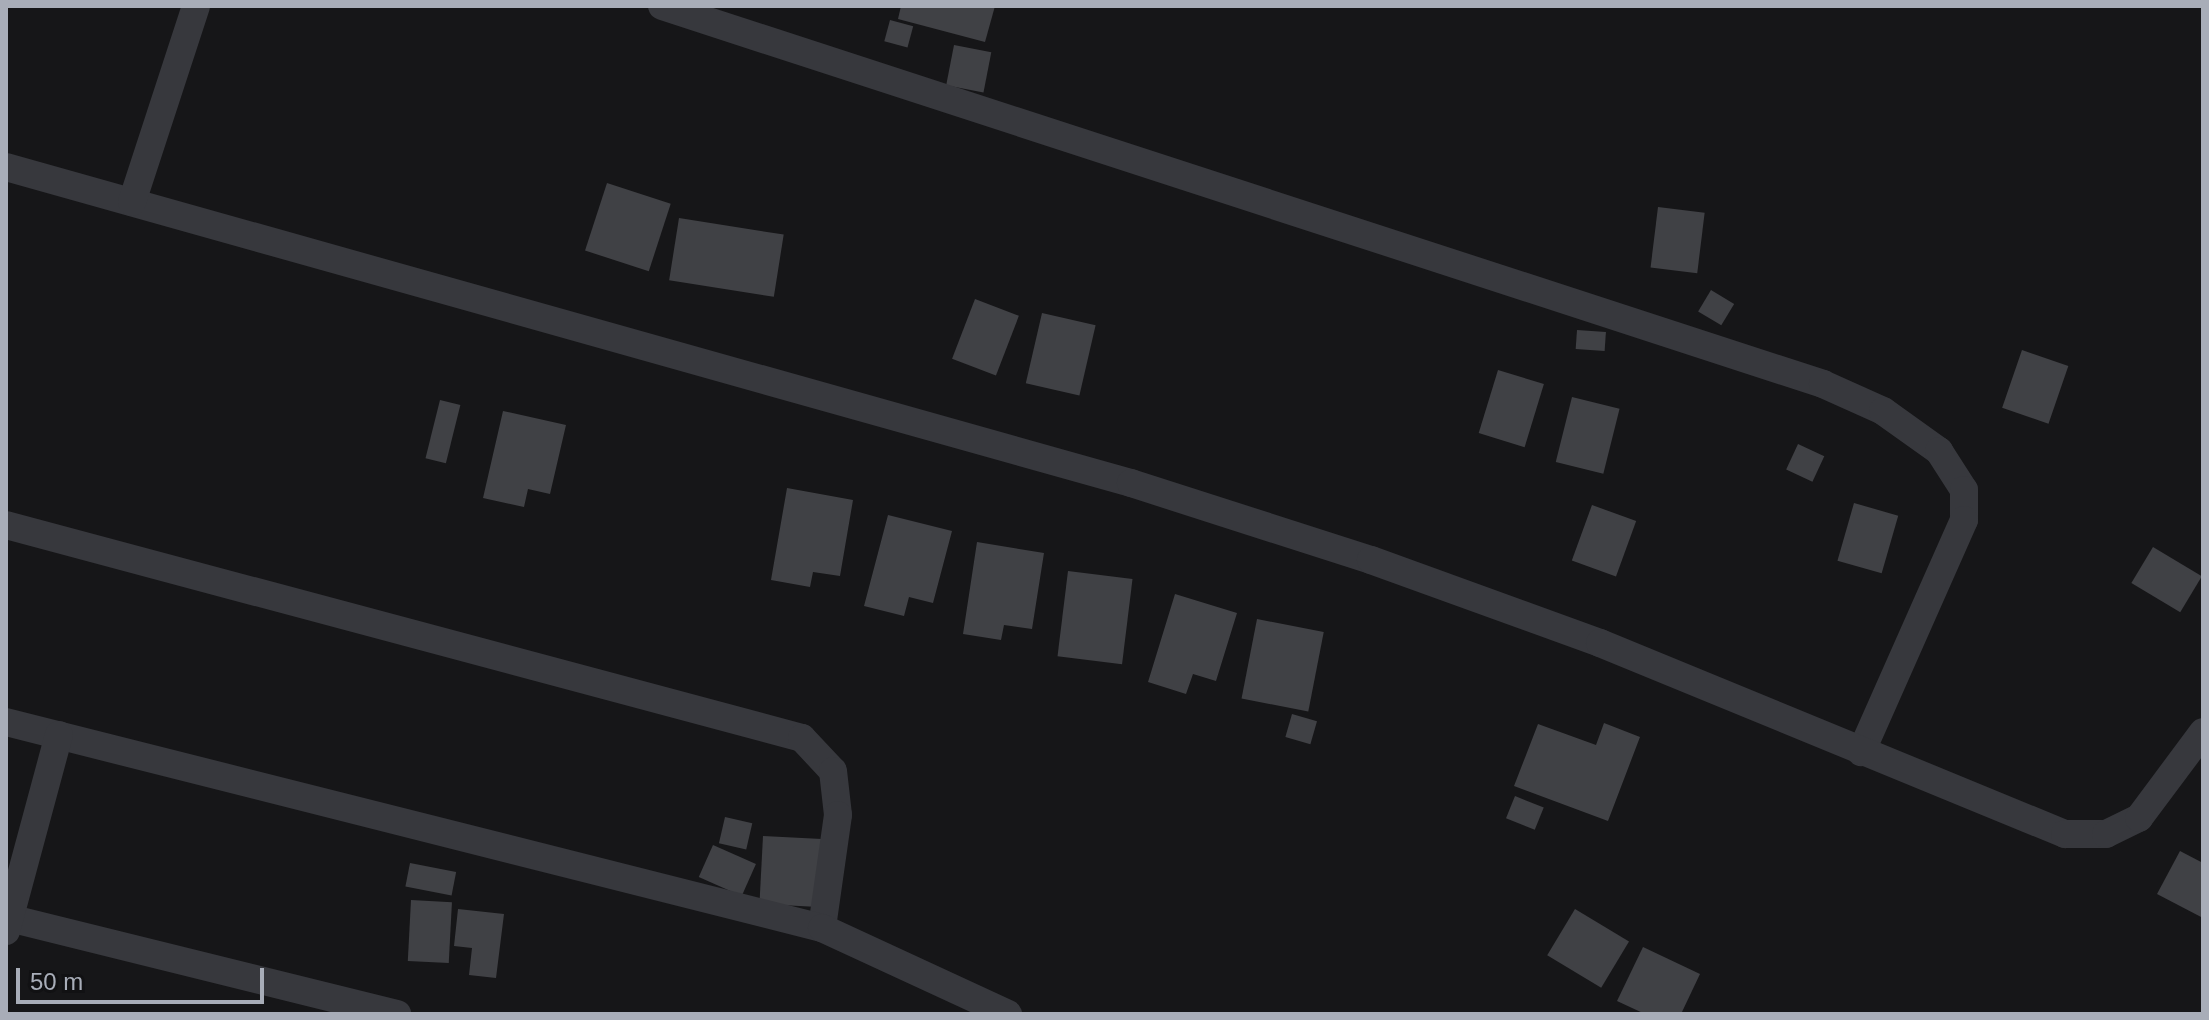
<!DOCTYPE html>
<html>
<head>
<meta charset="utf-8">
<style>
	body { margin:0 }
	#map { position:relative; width:2209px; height:1020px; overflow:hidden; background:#161618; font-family:Helvetica,sans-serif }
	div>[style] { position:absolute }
	.building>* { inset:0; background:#404145; transform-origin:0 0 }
	.street>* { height:28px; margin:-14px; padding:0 14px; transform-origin:14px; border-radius:14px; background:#37383d }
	span { translate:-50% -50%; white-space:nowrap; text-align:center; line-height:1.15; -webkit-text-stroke:6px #111113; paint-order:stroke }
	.frame { position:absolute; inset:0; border:8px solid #a8adb8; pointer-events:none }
	.scale { position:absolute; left:16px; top:968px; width:248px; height:36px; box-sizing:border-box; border:4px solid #a8adb8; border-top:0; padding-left:10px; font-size:24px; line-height:28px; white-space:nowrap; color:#a8adb8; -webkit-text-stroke:6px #111113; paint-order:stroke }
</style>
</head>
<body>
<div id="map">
	<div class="building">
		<i style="clip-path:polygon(901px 6px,995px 6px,985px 42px,898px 19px)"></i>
		<i style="left:890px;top:20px;width:24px;height:22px;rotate:15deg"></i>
		<i style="left:954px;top:45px;width:38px;height:41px;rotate:11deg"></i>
		<i style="left:607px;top:183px;width:67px;height:71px;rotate:18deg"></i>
		<i style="left:1658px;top:207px;width:47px;height:61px;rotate:7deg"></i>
		<i style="left:679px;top:218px;width:106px;height:63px;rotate:9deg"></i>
		<i style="left:1711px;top:290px;width:27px;height:25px;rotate:31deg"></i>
		<i style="left:975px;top:299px;width:47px;height:64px;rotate:21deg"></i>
		<i style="left:1042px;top:313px;width:55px;height:72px;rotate:13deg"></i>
		<i style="left:1577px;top:330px;width:29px;height:19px;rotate:4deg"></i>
		<i style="left:2022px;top:350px;width:49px;height:61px;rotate:19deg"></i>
		<i style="left:1498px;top:370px;width:48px;height:66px;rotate:17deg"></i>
		<i style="left:1572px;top:397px;width:49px;height:67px;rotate:14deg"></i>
		<i style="left:440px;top:400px;width:21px;height:60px;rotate:14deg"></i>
		<i style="clip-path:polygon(503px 411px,566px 425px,550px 494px,528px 489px,524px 507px,483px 498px)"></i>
		<i style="left:1798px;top:444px;width:29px;height:28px;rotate:25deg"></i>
		<i style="clip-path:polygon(787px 488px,853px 500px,840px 576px,813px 572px,810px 587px,771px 580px)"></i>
		<i style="left:1854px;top:503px;width:46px;height:60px;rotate:16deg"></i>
		<i style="left:1592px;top:505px;width:47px;height:59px;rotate:20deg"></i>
		<i style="clip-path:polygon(888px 515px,952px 531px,933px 603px,909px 597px,904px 616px,864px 606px)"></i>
		<i style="clip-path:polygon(977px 542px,1044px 553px,1032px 629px,1004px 625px,1001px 640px,963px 634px)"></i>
		<i style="left:2153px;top:547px;width:57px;height:42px;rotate:31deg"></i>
		<i style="left:1068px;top:571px;width:65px;height:86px;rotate:7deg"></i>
		<i style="clip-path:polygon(1175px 594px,1237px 613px,1216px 681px,1193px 674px,1186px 694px,1148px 682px)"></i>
		<i style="left:1257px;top:619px;width:68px;height:81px;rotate:11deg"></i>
		<i style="left:1292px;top:714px;width:26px;height:24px;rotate:16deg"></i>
		<i style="clip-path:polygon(1604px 723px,1640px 737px,1608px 821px,1514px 786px,1538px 724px,1596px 745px)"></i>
		<i style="left:1515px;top:796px;width:31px;height:24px;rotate:22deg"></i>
		<i style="left:725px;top:817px;width:28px;height:27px;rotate:13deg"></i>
		<i style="left:763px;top:836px;width:59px;height:68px;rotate:3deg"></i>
		<i style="left:713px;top:845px;width:47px;height:35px;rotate:24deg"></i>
		<i style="clip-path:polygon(2180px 851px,2203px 863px,2203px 918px,2157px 894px)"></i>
		<i style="left:410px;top:863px;width:47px;height:24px;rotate:11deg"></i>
		<i style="left:411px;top:900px;width:41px;height:61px;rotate:3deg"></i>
		<i style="clip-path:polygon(458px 909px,504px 914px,496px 978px,469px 975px,472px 948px,454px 946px)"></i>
		<i style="left:1575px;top:909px;width:63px;height:54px;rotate:31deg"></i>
		<i style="clip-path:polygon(1643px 947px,1700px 974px,1681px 1014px,1645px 1014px,1617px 1001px)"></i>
	</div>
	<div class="street">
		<i style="left:662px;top:6px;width:1221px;rotate:18.03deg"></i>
		<i style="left:1823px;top:384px;width:66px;rotate:24.2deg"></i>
		<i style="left:1883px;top:411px;width:69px;rotate:35.5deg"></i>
		<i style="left:1939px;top:451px;width:46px;rotate:57.3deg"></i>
		<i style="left:1964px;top:490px;width:30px;rotate:90deg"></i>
		<i style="left:1964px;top:520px;width:254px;rotate:113.9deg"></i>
		<i style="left:6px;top:167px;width:1169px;rotate:15.69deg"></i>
		<i style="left:1131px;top:483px;width:252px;rotate:17.8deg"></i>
		<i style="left:1371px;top:560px;width:244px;rotate:19.9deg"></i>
		<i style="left:1600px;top:643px;width:503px;rotate:22.33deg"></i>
		<i style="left:2065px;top:834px;width:41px"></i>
		<i style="left:2106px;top:834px;width:37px;rotate:-26deg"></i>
		<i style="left:2139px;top:818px;width:107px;rotate:-53.3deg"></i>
		<i style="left:132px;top:202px;width:206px;rotate:-71.9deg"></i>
		<i style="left:6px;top:525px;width:824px;rotate:14.98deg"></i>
		<i style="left:802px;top:738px;width:45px;rotate:46.8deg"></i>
		<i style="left:833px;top:771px;width:44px;rotate:83.5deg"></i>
		<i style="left:838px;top:815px;width:114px;rotate:98.1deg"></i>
		<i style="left:6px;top:722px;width:842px;rotate:14.17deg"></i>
		<i style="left:822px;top:928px;width:205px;rotate:24.8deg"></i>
		<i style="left:9px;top:918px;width:400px;rotate:13.9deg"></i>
		<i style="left:6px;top:931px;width:203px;rotate:-74.9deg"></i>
	</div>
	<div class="frame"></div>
	<div class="scale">50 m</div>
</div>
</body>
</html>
